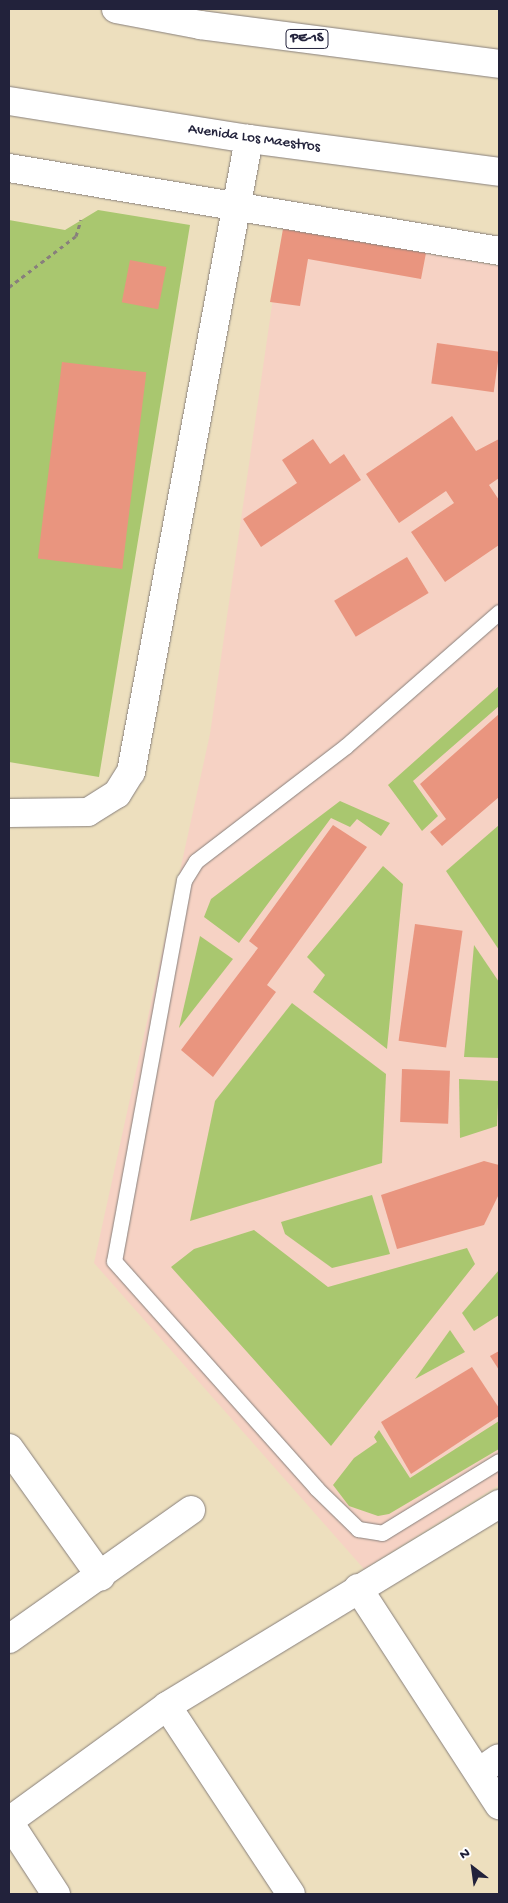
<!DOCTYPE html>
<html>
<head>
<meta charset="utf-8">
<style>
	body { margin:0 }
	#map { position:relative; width:508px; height:1903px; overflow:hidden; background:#eddfbe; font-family:"Gochi Hand",sans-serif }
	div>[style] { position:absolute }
	.built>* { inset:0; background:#f6d2c4 }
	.green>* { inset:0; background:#a9c76f }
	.building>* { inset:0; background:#e9957f; transform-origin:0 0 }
	.path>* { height:3px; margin-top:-1.5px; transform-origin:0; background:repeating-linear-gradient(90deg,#88807c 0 4px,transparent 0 8px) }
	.roads { filter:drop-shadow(0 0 1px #88807c) drop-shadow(0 0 1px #88807c) }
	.service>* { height:15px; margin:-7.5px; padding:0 7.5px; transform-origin:7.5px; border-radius:7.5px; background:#fff }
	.minor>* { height:28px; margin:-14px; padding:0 14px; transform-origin:14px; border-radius:14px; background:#fff }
	.trunk>* { height:28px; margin:-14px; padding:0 14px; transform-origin:14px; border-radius:14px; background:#fff }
	span { translate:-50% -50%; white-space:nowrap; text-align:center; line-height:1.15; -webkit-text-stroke:4px #fff; paint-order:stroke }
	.shield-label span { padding:1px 4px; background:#fff; border:1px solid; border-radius:4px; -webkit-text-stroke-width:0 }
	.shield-label { font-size:14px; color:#22223b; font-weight:700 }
	.street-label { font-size:15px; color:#22223b }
	.frame { position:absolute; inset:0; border:10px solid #22223b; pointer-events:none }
	.north { position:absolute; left:448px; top:1843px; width:50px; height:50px; -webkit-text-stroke:4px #fff; paint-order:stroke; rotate:330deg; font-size:14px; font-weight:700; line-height:20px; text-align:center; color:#22223b }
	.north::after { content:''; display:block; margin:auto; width:18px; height:22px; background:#22223b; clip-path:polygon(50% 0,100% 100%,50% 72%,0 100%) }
</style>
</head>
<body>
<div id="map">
	<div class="built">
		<i style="clip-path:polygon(283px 229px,499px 266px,499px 1485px,364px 1569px,94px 1263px,210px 734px)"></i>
	</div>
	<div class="green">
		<i style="clip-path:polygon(98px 210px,190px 225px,99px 777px,9px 762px,9px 220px,65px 230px)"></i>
		<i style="clip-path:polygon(499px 686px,499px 706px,413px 781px,438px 816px,422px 831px,388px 785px)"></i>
		<i style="clip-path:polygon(340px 801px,390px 823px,381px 836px,357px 819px,350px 827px,331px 818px,239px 943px,204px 917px,211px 899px)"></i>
		<i style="clip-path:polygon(499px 825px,499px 950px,446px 871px)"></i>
		<i style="clip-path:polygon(383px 866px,403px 884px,387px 1049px,313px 992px,325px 975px,307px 957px)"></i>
		<i style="clip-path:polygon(200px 936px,233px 959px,179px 1028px)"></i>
		<i style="clip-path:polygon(474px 945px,499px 982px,499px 1058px,464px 1057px)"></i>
		<i style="clip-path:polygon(292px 1003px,386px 1074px,382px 1163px,190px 1221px,215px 1101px)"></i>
		<i style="clip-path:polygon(459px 1079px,499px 1081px,497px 1126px,460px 1138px)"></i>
		<i style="clip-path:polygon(372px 1195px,390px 1254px,332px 1268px,285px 1234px,281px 1222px)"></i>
		<i style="clip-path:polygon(254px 1230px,328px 1287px,467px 1248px,475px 1264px,331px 1446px,171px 1267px,194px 1249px)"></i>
		<i style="clip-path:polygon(499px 1270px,499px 1315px,474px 1331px,462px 1313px)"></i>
		<i style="clip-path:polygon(450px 1330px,465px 1352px,415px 1379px)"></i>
		<i style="clip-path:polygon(499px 1421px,499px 1449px,389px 1514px,378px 1516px,349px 1506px,333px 1485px,354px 1458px,377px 1442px,374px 1437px,379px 1430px,410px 1478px)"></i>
	</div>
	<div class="building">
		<i style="clip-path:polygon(283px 229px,426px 253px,421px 279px,308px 259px,300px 306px,270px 302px)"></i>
		<i style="left:130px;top:260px;width:37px;height:43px;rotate:11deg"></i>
		<i style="left:437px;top:343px;width:63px;height:41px;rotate:8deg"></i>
		<i style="left:62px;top:362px;width:85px;height:198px;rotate:7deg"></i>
		<i style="clip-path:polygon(452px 416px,476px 451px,499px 439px,499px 478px,489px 485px,499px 500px,499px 545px,445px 582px,411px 532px,454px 503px,446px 491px,399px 523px,366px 474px)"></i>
		<i style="clip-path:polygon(313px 439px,330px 464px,344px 454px,361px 480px,261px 547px,243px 519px,297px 483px,282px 460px)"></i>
		<i style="left:407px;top:557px;width:42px;height:85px;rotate:59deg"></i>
		<i style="clip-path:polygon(499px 714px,499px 797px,442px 846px,430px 832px,446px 819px,420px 784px)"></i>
		<i style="clip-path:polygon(333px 825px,367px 847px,267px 985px,276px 992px,213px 1077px,181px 1050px,258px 948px,249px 941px)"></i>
		<i style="left:415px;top:924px;width:48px;height:118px;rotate:8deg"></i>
		<i style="left:402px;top:1069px;width:48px;height:53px;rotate:2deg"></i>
		<i style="clip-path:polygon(484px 1161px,499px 1165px,499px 1194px,484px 1225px,397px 1249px,381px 1195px)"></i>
		<i style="clip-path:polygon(499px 1351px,499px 1370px,490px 1356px)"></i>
		<i style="clip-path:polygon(472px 1367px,499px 1408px,499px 1416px,411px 1474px,381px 1422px)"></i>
	</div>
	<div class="path">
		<i style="left:9px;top:287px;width:84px;rotate:-37.3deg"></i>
		<i style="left:76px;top:236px;width:17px;rotate:-73deg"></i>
	</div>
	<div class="roads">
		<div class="service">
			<i style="left:499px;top:612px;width:203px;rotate:138.8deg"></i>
			<i style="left:346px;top:746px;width:189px;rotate:142.5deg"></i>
			<i style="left:196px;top:861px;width:22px;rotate:122deg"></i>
			<i style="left:184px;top:880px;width:387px;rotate:100.4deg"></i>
			<i style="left:114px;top:1261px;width:304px;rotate:48.3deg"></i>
			<i style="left:316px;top:1488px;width:59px;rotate:44.3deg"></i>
			<i style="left:358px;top:1529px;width:24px;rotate:9deg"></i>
			<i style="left:382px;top:1533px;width:137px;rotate:-31.6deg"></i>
		</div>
		<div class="minor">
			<i style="left:9px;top:168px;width:497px;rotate:9.6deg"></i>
			<i style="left:9px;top:813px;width:79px;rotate:-0.7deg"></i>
			<i style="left:88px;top:812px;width:34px;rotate:-32deg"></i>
			<i style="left:117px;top:794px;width:26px;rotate:-58deg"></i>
			<i style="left:131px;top:772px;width:644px;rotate:-79.44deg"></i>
			<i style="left:9px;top:1448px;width:158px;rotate:54.5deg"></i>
			<i style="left:358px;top:1588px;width:259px;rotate:57deg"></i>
			<i style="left:9px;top:1639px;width:223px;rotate:-35.3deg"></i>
			<i style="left:167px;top:1706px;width:225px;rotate:56.6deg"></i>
			<i style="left:479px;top:1772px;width:24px;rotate:-35deg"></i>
			<i style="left:9px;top:1821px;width:195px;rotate:-36deg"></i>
			<i style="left:167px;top:1706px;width:389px;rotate:-31.3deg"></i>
			<i style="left:9px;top:1822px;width:86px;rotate:56.9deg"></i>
		</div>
		<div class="trunk">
			<i style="left:116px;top:9px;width:86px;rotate:10.8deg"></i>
			<i style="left:200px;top:25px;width:302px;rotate:7.4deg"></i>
			<i style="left:9px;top:101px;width:243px;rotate:9deg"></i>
			<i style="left:249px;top:139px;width:252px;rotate:7.5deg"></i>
		</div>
	</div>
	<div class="shield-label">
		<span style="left:307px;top:39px">PE-1S</span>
	</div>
	<div class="street-label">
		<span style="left:254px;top:139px;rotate:8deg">Avenida Los Maestros</span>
	</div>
	<div class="frame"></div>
	<div class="north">N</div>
</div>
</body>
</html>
